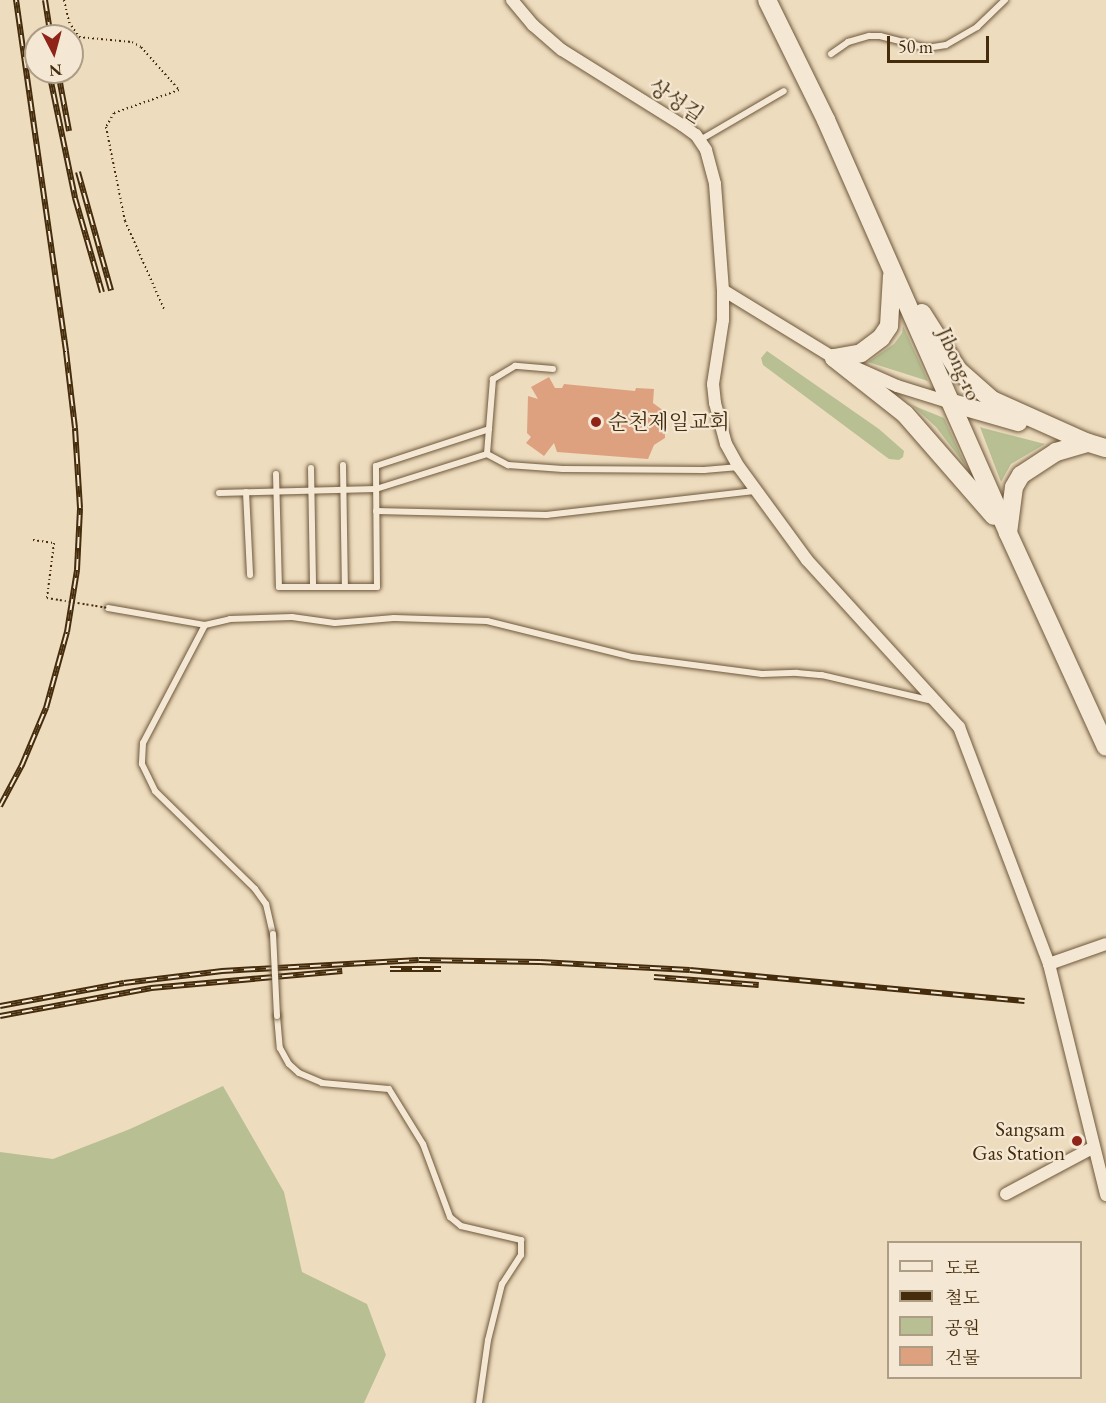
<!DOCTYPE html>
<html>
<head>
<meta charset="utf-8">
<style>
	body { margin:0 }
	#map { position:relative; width:1106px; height:1403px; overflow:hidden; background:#eedcbf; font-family:"EB Garamond","Noto Serif KR",serif }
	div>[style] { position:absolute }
	.green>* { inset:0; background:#b8c093 }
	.building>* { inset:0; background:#dea17f }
	.path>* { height:2px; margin-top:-1px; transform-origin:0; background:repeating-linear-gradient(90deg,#442c0d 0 1.5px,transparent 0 4.5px) }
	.roads { filter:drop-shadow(0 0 2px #6e583a) drop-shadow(0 0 2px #6e583a) }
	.lane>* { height:6px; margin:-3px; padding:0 3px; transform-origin:3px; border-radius:3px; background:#f4e8d5 }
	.street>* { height:12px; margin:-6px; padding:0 6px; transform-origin:6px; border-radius:6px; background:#f4e8d5 }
	.secondary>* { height:18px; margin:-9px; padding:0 9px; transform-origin:9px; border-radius:9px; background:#f4e8d5 }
	.rail>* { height:6px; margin-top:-3px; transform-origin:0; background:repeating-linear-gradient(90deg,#f4e8d5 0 11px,#442c0d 0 22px); box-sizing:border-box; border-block:2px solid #442c0d }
	.path-bridge>* { height:2px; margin-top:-1px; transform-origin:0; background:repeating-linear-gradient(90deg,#442c0d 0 1.5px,transparent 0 4.5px) }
	.bridges { filter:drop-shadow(0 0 2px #6e583a) drop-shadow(0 0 2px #6e583a) }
	.lane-bridge>* { height:6px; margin:-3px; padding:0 3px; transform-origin:3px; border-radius:3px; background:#f4e8d5 }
	.dots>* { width:16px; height:16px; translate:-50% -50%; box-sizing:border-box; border:3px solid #f4e8d5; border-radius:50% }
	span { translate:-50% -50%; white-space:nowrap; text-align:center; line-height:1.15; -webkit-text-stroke:4.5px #f4e8d5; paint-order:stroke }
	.street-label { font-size:21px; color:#442c0d }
	.poi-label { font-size:21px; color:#442c0d }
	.left { translate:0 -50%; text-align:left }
	.right { translate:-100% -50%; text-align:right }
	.legend { position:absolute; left:887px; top:1241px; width:195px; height:138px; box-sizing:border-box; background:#f4e8d5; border:2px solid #ae9d85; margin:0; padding:8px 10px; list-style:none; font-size:18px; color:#442c0d }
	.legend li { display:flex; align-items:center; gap:12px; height:30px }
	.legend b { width:30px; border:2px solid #ae9d85 }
	.north { position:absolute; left:24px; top:24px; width:60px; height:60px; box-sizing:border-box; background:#f4e8d5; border:2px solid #ae9d85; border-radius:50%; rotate:174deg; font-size:16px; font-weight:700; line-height:24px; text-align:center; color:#442c0d }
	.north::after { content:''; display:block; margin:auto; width:21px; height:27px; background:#8f2418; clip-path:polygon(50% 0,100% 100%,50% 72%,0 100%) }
	.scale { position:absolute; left:887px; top:36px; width:102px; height:27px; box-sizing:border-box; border:3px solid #442c0d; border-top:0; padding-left:8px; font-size:18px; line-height:21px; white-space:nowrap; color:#442c0d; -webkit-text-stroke:4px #f4e8d5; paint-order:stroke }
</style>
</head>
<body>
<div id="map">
	<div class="green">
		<i style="clip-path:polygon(903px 326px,926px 376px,928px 381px,868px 362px,894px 344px,902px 333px)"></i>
		<i style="clip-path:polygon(767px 351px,879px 429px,904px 451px,903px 457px,899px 460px,889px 459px,763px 365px,761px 358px)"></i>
		<i style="clip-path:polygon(912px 405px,944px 418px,966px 466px,936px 427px)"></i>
		<i style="clip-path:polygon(980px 427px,983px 428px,1045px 444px,1011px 464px,1001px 482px)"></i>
		<i style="clip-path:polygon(223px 1086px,284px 1192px,302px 1272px,367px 1304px,386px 1355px,364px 1403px,0 1403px,0 1152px,53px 1159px,130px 1129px)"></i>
	</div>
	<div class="building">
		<i style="clip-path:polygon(549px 377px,555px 388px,562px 388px,564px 384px,635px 391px,636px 388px,654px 389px,653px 403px,664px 411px,665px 438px,654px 445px,648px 459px,557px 452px,554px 443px,544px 456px,526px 443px,531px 437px,527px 433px,528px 396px,538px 399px,531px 387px)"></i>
	</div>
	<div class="path">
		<i style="left:64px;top:0;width:23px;rotate:77deg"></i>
		<i style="left:69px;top:22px;width:18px;rotate:56deg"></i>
		<i style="left:79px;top:37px;width:53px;rotate:5.4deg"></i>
		<i style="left:132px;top:42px;width:10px;rotate:29deg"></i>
		<i style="left:141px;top:47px;width:57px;rotate:48.5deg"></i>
		<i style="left:179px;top:90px;width:69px;rotate:160.5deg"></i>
		<i style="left:114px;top:113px;width:16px;rotate:120deg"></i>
		<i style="left:106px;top:127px;width:96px;rotate:78.6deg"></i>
		<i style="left:125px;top:221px;width:96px;rotate:66.1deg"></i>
		<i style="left:33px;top:540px;width:21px;rotate:8deg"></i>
		<i style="left:54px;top:543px;width:55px;rotate:97.3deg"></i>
	</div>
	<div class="roads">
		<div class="lane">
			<i style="left:831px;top:54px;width:21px;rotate:-35deg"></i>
			<i style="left:848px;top:42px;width:22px;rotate:-16deg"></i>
			<i style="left:869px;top:36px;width:11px"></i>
			<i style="left:880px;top:36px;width:49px;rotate:14.3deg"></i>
			<i style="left:927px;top:48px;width:19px;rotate:-9deg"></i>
			<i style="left:946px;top:45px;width:36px;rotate:-30deg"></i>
			<i style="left:977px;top:27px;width:39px;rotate:-44deg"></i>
			<i style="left:700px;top:140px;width:97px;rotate:-30.3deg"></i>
			<i style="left:553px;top:369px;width:38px;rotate:-175deg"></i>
			<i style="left:515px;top:366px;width:26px;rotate:149deg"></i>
			<i style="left:493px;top:379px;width:75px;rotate:94.6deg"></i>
			<i style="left:487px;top:454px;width:24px;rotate:28deg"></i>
			<i style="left:508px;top:465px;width:55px;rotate:4.2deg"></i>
			<i style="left:563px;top:469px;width:141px;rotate:0.4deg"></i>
			<i style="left:704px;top:470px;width:35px;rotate:-5deg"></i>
			<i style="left:343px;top:465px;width:122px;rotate:89.1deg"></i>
			<i style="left:311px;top:468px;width:119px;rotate:89deg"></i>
			<i style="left:276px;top:474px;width:113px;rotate:88.5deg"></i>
			<i style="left:279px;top:587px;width:98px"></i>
			<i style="left:377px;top:587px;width:121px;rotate:-90.5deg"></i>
			<i style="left:376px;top:466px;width:119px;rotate:-18.1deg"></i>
			<i style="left:246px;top:492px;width:83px;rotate:87.2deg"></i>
			<i style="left:219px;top:493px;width:157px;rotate:-1.5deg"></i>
			<i style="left:376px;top:489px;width:116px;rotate:-17.5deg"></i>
			<i style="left:376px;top:511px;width:171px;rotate:1.3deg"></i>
			<i style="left:547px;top:515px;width:210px;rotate:-6.6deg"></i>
			<i style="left:108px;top:608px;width:98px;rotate:9.9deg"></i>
			<i style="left:205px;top:625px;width:26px;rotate:-13deg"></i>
			<i style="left:230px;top:619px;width:62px;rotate:-1.8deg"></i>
			<i style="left:292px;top:617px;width:43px;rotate:7.9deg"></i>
			<i style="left:335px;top:623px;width:59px;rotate:-4.8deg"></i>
			<i style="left:394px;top:618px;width:93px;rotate:1.8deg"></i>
			<i style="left:487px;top:621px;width:149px;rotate:13.9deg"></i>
			<i style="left:632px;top:657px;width:131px;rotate:7.5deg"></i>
			<i style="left:762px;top:674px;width:35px;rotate:-2deg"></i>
			<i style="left:797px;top:673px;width:25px;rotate:5deg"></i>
			<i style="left:822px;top:675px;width:114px;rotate:13.2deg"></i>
			<i style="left:205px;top:625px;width:133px;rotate:117.7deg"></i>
			<i style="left:143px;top:743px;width:21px;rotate:93deg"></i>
			<i style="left:142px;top:764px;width:30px;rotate:64deg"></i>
			<i style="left:155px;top:791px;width:140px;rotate:44.4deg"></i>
			<i style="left:255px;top:889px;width:19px;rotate:54deg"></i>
			<i style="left:266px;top:904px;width:31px;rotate:77deg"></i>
			<i style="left:277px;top:1016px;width:32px;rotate:85deg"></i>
			<i style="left:280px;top:1048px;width:18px;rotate:61deg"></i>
			<i style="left:289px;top:1064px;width:13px;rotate:42deg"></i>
			<i style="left:299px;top:1073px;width:25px;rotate:23deg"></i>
			<i style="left:322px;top:1083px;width:67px;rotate:5.1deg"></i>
			<i style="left:389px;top:1089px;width:65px;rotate:58.3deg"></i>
			<i style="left:423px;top:1144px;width:78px;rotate:69.7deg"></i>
			<i style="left:450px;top:1217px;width:14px;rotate:39deg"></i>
			<i style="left:461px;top:1226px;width:62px;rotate:13.1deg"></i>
			<i style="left:521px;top:1240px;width:15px;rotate:90deg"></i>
			<i style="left:521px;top:1255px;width:35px;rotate:123deg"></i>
			<i style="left:502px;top:1284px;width:58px;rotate:104deg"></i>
			<i style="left:488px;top:1340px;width:64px;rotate:98.1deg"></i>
		</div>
		<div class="street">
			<i style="left:512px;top:0;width:33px;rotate:50deg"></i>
			<i style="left:533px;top:25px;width:38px;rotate:41deg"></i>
			<i style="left:562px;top:50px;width:142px;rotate:32deg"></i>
			<i style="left:682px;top:125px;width:17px;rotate:36deg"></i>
			<i style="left:696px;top:135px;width:18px;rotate:56deg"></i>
			<i style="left:706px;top:150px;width:35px;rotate:75deg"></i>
			<i style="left:715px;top:184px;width:106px;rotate:85.7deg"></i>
			<i style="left:723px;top:290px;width:30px;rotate:90deg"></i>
			<i style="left:723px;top:320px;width:65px;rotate:98.9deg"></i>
			<i style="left:713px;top:384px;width:19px;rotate:84deg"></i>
			<i style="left:715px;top:403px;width:42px;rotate:75deg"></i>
			<i style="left:726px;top:444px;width:26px;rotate:61deg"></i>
			<i style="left:739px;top:467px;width:115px;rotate:53.8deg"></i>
			<i style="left:807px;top:560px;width:226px;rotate:47.7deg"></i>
			<i style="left:959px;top:727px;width:254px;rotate:69.2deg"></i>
			<i style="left:1049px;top:964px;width:238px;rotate:76.1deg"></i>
			<i style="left:723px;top:290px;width:130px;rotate:31.5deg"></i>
			<i style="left:834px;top:358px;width:69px;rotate:24deg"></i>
			<i style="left:897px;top:386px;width:58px;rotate:17.2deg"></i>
			<i style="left:1049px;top:964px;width:60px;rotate:-19.3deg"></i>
			<i style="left:1006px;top:1194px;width:98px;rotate:-28.1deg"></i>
		</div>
		<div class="secondary">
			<i style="left:767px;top:0;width:134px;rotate:63.8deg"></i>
			<i style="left:826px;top:120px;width:451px;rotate:66.2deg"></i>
			<i style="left:1008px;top:533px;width:235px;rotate:65.4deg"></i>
			<i style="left:922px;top:313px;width:67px;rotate:57.7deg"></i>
			<i style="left:958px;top:370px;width:45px;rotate:41.4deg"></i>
			<i style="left:992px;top:400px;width:105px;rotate:24.1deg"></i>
			<i style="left:834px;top:358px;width:90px;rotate:38.3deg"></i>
			<i style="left:905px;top:414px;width:135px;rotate:48.9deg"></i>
			<i style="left:834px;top:358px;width:27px;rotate:-10deg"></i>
			<i style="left:861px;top:353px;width:25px;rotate:-37deg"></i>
			<i style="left:881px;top:338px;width:14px;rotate:-56deg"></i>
			<i style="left:889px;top:326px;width:50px;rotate:-86.6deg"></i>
			<i style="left:952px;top:403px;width:69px;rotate:16.1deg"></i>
			<i style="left:1076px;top:439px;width:31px;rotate:17deg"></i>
			<i style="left:1008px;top:533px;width:46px;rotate:-82.6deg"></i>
			<i style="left:1014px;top:487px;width:14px;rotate:-60deg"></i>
			<i style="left:1021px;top:475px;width:42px;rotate:-33.3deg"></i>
			<i style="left:1056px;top:452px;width:33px;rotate:-16deg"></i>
		</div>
	</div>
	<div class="rail">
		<i style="left:45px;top:0;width:36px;rotate:81deg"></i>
		<i style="left:49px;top:72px;width:129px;rotate:78.3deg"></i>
		<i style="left:75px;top:198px;width:98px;rotate:74deg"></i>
		<i style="left:58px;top:72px;width:60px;rotate:79.4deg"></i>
		<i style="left:78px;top:172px;width:123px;rotate:74.4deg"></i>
		<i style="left:0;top:806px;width:47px;rotate:-61.8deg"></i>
		<i style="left:22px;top:765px;width:62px;rotate:-67.2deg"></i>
		<i style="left:46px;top:708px;width:79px;rotate:-74.6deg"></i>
		<i style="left:67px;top:632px;width:63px;rotate:-80.8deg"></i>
		<i style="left:77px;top:570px;width:62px;rotate:-87.2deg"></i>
		<i style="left:80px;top:508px;width:80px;rotate:-93.6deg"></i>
		<i style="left:75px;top:428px;width:78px;rotate:-96.7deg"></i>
		<i style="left:66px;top:351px;width:355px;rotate:-98.1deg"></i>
		<i style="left:390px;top:969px;width:51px"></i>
		<i style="left:654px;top:977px;width:105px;rotate:4.4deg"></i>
		<i style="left:0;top:1006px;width:126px;rotate:-10.5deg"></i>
		<i style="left:124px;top:983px;width:99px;rotate:-7deg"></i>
		<i style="left:222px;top:971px;width:197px;rotate:-3.2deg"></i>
		<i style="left:419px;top:960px;width:121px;rotate:0.9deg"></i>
		<i style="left:540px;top:962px;width:150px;rotate:3.1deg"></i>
		<i style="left:690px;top:970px;width:336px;rotate:5.3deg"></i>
		<i style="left:0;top:1016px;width:154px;rotate:-10.5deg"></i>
		<i style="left:151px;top:988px;width:192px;rotate:-5.1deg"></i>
	</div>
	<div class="path-bridge">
		<i style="left:47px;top:598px;width:62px;rotate:9.3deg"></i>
	</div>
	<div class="bridges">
		<div class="lane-bridge">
			<i style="left:273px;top:934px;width:82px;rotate:87.2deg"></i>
		</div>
	</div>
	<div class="dots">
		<i style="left:596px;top:422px;background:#8f2418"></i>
		<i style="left:1077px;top:1141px;background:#8f2418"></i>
	</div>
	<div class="street-label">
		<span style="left:676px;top:101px;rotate:34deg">상성길</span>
		<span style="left:959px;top:364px;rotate:66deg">Jibong-ro</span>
	</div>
	<div class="poi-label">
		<span class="left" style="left:608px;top:422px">순천제일교회</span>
		<span class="right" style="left:1065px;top:1141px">Sangsam<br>Gas Station</span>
	</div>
	<ul class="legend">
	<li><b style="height:8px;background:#f4e8d5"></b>도로</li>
	<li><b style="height:8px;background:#442c0d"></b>철도</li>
	<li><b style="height:16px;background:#b8c093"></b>공원</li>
	<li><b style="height:16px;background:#dea17f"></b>건물</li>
	</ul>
	<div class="north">N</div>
	<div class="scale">50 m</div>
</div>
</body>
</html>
